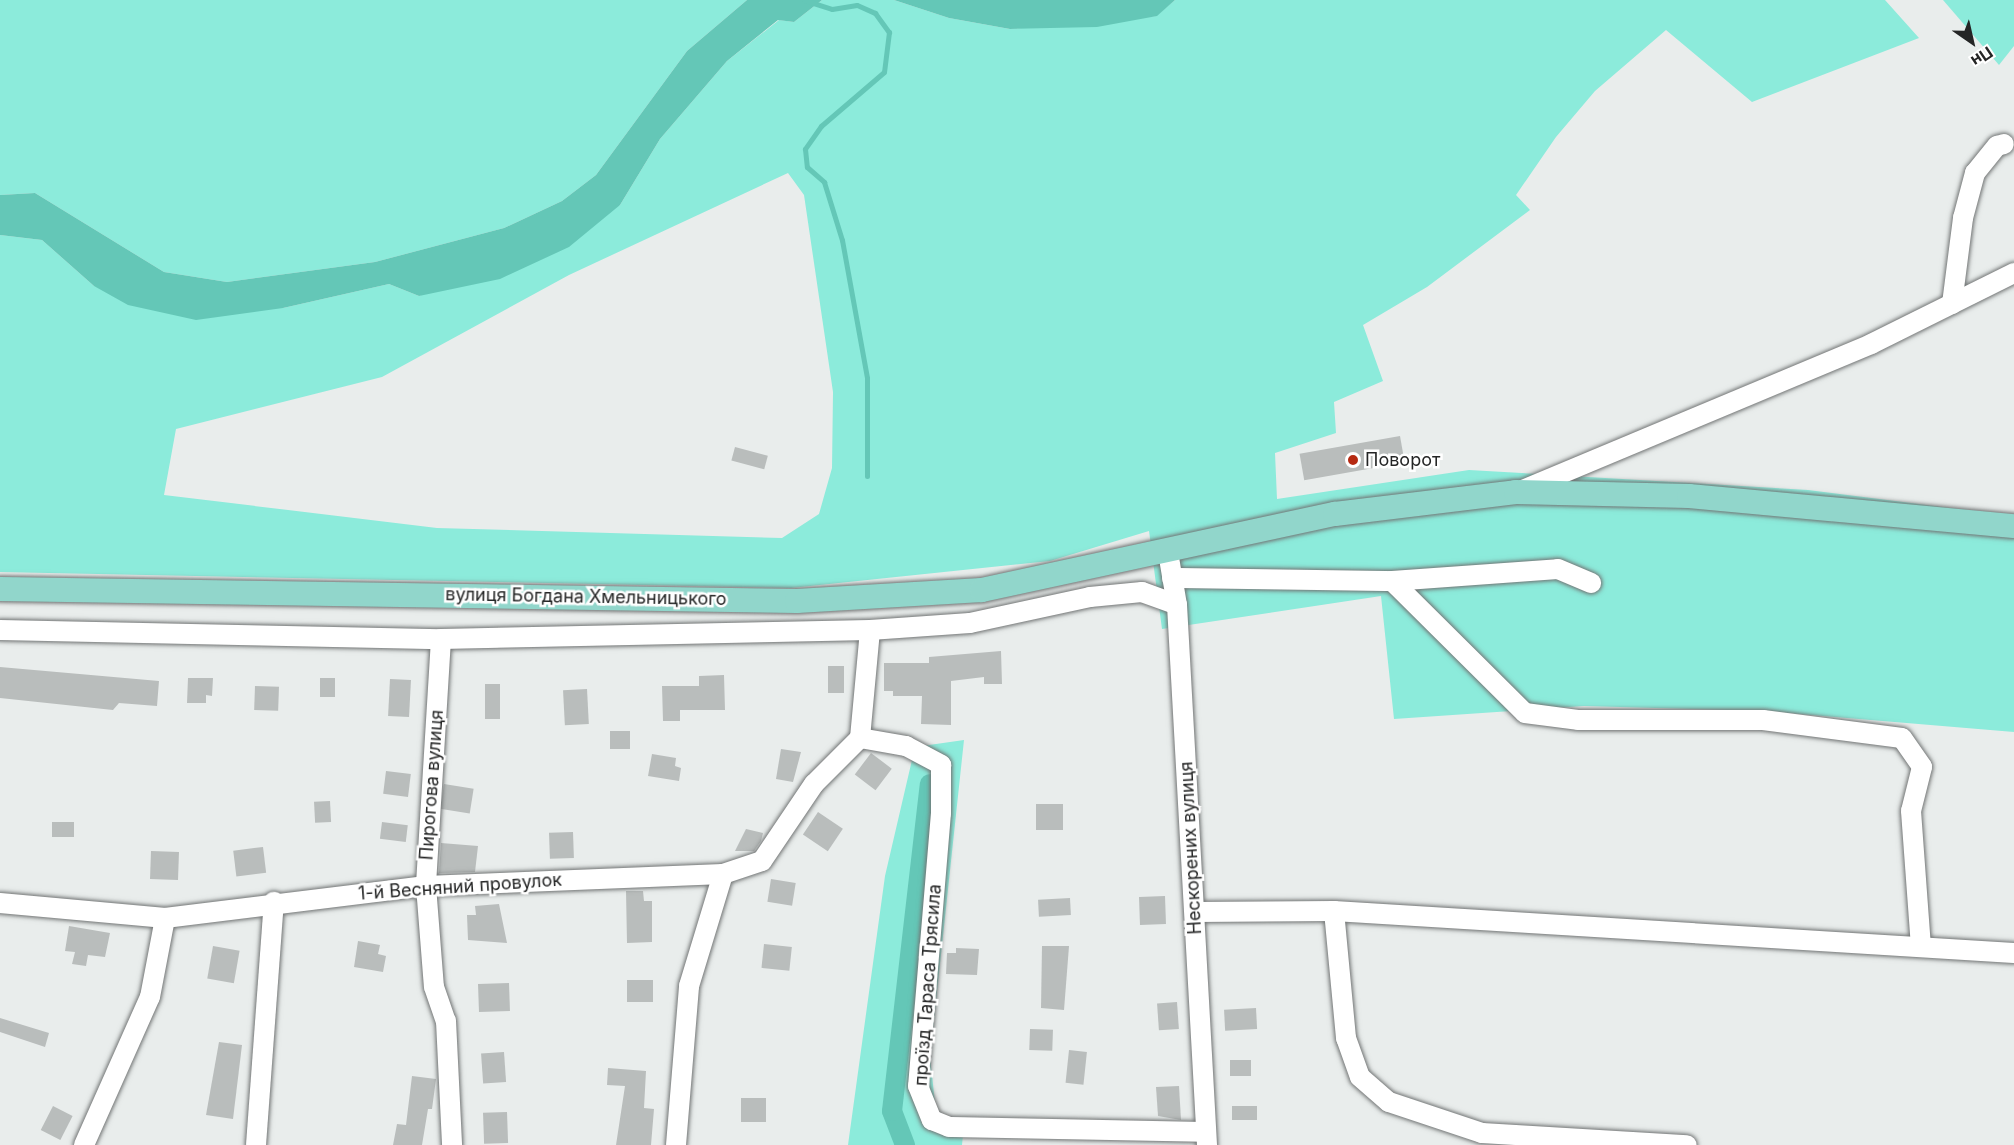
<!DOCTYPE html>
<html>
<head>
<meta charset="utf-8">
<style>
	body { margin:0 }
	#map { position:relative; width:2014px; height:1145px; overflow:hidden; background:#e9edec; font-family:Inter,sans-serif }
	div>[style] { position:absolute }
	.green>* { inset:0; background:#8cebdb }
	.water>* { inset:0; background:#64c7b7 }
	.stream>* { height:5px; margin:-2.5px; padding:0 2.5px; transform-origin:2.5px; border-radius:2.5px; background:#64c7b7 }
	.canal>* { height:20px; margin:-10px; padding:0 10px; transform-origin:10px; border-radius:10px; background:#64c7b7 }
	.building>* { inset:0; background:#b9bdbc; transform-origin:0 0 }
	.roads { filter:drop-shadow(0 0 2px #727575) drop-shadow(0 0 2px #727575) }
	.minor>* { height:20px; margin:-10px; padding:0 10px; transform-origin:10px; border-radius:10px; background:#fff }
	.major>* { height:24px; margin:-12px; padding:0 12px; transform-origin:12px; border-radius:12px; background:#91d6cb }
	.dots>* { width:16px; height:16px; translate:-50% -50%; box-sizing:border-box; border:3px solid #fff; border-radius:50% }
	span { translate:-50% -50%; white-space:nowrap; text-align:center; line-height:1.15; -webkit-text-stroke:5px #fff; paint-order:stroke }
	.poi-label { font-size:18px; color:#242525 }
	.left { translate:0 -50%; text-align:left }
	.street-label { font-size:18px; color:#242525 }
	.north { position:absolute; left:1942px; top:12px; width:60px; height:60px; -webkit-text-stroke:4px #fff; paint-order:stroke; rotate:146deg; font-size:16px; font-weight:700; line-height:24px; text-align:center; color:#242525 }
	.north::after { content:''; display:block; margin:auto; width:21px; height:27px; background:#242525; clip-path:polygon(50% 0,100% 100%,50% 72%,0 100%) }
</style>
</head>
<body>
<div id="map">
	<div class="green">
		<i style="clip-path:polygon(0 0,747px 0,687px 51px,596px 175px,562px 201px,504px 228px,375px 262px,227px 282px,164px 272px,35px 193px,0 195px)"></i>
		<i style="clip-path:polygon(evenodd,822px 0,894px 0,949px 18px,1010px 29px,1156px 16px,1175px 0,1885px 0,1919px 38px,1752px 102px,1666px 30px,1595px 91px,1556px 137px,1516px 195px,1530px 210px,1427px 287px,1363px 325px,1383px 381px,1334px 402px,1336px 433px,1275px 453px,1277px 499px,1469px 470px,1808px 490px,2014px 516px,2014px 732px,1763px 711px,1584px 706px,1394px 719px,1381px 596px,1162px 629px,1149px 531px,1050px 561px,791px 588px,0 572px,0 235px,42px 240px,94px 286px,283px 308px,389px 284px,419px 296px,620px 205px,660px 139px,727px 61px,779px 20px,794px 22px,822px 0,788px 173px,804px 195px,833px 392px,832px 468px,819px 514px,782px 538px,437px 528px,164px 495px,176px 429px,382px 377px,569px 275px,788px 173px)"></i>
		<i style="clip-path:polygon(1943px 0,2014px 0,2014px 46px,1999px 65px)"></i>
		<i style="clip-path:polygon(964px 740px,930px 1057px,936px 1112px,963px 1135px,962px 1145px,848px 1145px,885px 876px,915px 747px)"></i>
	</div>
	<div class="water">
		<i style="clip-path:polygon(747px 0,822px 0,794px 22px,778px 20px,727px 61px,660px 139px,620px 205px,569px 247px,500px 279px,419px 296px,389px 284px,283px 308px,196px 320px,128px 305px,94px 286px,42px 240px,0 235px,0 195px,35px 193px,164px 272px,227px 282px,375px 262px,504px 228px,562px 201px,596px 175px,687px 51px)"></i>
		<i style="clip-path:polygon(894px 0,1175px 0,1157px 16px,1097px 27px,1010px 29px,949px 18px)"></i>
	</div>
	<div class="stream">
		<i style="left:804px;top:0;width:29px;rotate:18deg"></i>
		<i style="left:832px;top:9px;width:25px;rotate:-9deg"></i>
		<i style="left:857px;top:5px;width:20px;rotate:24deg"></i>
		<i style="left:875px;top:13px;width:24px;rotate:54deg"></i>
		<i style="left:889px;top:32px;width:40px;rotate:97.1deg"></i>
		<i style="left:884px;top:72px;width:83px;rotate:139.4deg"></i>
		<i style="left:821px;top:126px;width:28px;rotate:125deg"></i>
		<i style="left:805px;top:149px;width:18px;rotate:84deg"></i>
		<i style="left:807px;top:167px;width:23px;rotate:41deg"></i>
		<i style="left:824px;top:182px;width:61px;rotate:72.8deg"></i>
		<i style="left:842px;top:240px;width:140px;rotate:79.7deg"></i>
		<i style="left:867px;top:378px;width:98px;rotate:90deg"></i>
	</div>
	<div class="canal">
		<i style="left:905px;top:1145px;width:36px;rotate:-111deg"></i>
		<i style="left:892px;top:1111px;width:329px;rotate:-83.4deg"></i>
	</div>
	<div class="building">
		<i style="left:1400px;top:436px;width:27px;height:102px;rotate:80deg"></i>
		<i style="left:735px;top:447px;width:34px;height:14px;rotate:15deg"></i>
		<i style="clip-path:polygon(1001px 651px,1002px 684px,984px 684px,984px 677px,951px 681px,951px 725px,921px 724px,922px 696px,893px 696px,893px 691px,884px 691px,884px 663px,929px 663px,929px 657px)"></i>
		<i style="left:828px;top:666px;width:16px;height:27px"></i>
		<i style="clip-path:polygon(0 667px,159px 681px,157px 706px,119px 703px,113px 710px,0 698px)"></i>
		<i style="clip-path:polygon(724px 675px,725px 710px,680px 710px,680px 721px,663px 721px,662px 686px,699px 686px,699px 676px)"></i>
		<i style="clip-path:polygon(188px 678px,213px 678px,212px 696px,206px 695px,206px 703px,187px 703px)"></i>
		<i style="left:320px;top:678px;width:15px;height:19px"></i>
		<i style="left:390px;top:679px;width:21px;height:37px;rotate:3deg"></i>
		<i style="left:485px;top:684px;width:15px;height:35px"></i>
		<i style="left:255px;top:686px;width:24px;height:24px;rotate:2deg"></i>
		<i style="left:587px;top:689px;width:35px;height:24px;rotate:87deg"></i>
		<i style="left:630px;top:731px;width:18px;height:20px;rotate:90deg"></i>
		<i style="clip-path:polygon(781px 749px,801px 752px,793px 782px,776px 779px)"></i>
		<i style="left:871px;top:753px;width:26px;height:27px;rotate:37deg"></i>
		<i style="clip-path:polygon(652px 754px,676px 758px,675px 766px,681px 768px,679px 781px,648px 776px)"></i>
		<i style="left:386px;top:771px;width:25px;height:23px;rotate:7deg"></i>
		<i style="left:444px;top:784px;width:30px;height:25px;rotate:9deg"></i>
		<i style="left:330px;top:801px;width:21px;height:16px;rotate:87deg"></i>
		<i style="left:1036px;top:804px;width:27px;height:26px"></i>
		<i style="left:818px;top:812px;width:30px;height:27px;rotate:34deg"></i>
		<i style="left:52px;top:822px;width:22px;height:15px"></i>
		<i style="left:382px;top:822px;width:26px;height:17px;rotate:7deg"></i>
		<i style="clip-path:polygon(746px 829px,763px 833px,761px 841px,754px 851px,735px 851px)"></i>
		<i style="left:573px;top:832px;width:26px;height:24px;rotate:88deg"></i>
		<i style="clip-path:polygon(441px 843px,478px 846px,475px 872px,439px 873px)"></i>
		<i style="left:263px;top:847px;width:26px;height:30px;rotate:83deg"></i>
		<i style="left:151px;top:851px;width:28px;height:28px;rotate:2deg"></i>
		<i style="left:771px;top:879px;width:25px;height:23px;rotate:9deg"></i>
		<i style="clip-path:polygon(626px 891px,643px 891px,644px 901px,652px 901px,652px 942px,627px 943px)"></i>
		<i style="left:1165px;top:896px;width:28px;height:26px;rotate:88deg"></i>
		<i style="left:1070px;top:898px;width:17px;height:32px;rotate:87deg"></i>
		<i style="clip-path:polygon(499px 904px,507px 943px,468px 940px,467px 915px,476px 915px,475px 906px)"></i>
		<i style="clip-path:polygon(69px 926px,110px 933px,105px 957px,88px 955px,86px 966px,72px 964px,75px 952px,65px 951px)"></i>
		<i style="clip-path:polygon(358px 941px,380px 945px,378px 954px,386px 956px,383px 972px,354px 967px)"></i>
		<i style="left:764px;top:944px;width:28px;height:24px;rotate:6deg"></i>
		<i style="left:213px;top:946px;width:27px;height:33px;rotate:10deg"></i>
		<i style="clip-path:polygon(1042px 946px,1069px 946px,1064px 1010px,1041px 1008px)"></i>
		<i style="clip-path:polygon(956px 948px,979px 949px,977px 975px,946px 974px,947px 953px,956px 953px)"></i>
		<i style="left:627px;top:980px;width:26px;height:22px"></i>
		<i style="left:509px;top:983px;width:28px;height:31px;rotate:88deg"></i>
		<i style="left:1177px;top:1002px;width:27px;height:20px;rotate:86deg"></i>
		<i style="left:1256px;top:1008px;width:21px;height:32px;rotate:87deg"></i>
		<i style="clip-path:polygon(0 1018px,49px 1033px,45px 1047px,0 1032px)"></i>
		<i style="left:1030px;top:1029px;width:23px;height:21px;rotate:2deg"></i>
		<i style="clip-path:polygon(219px 1042px,242px 1045px,233px 1119px,206px 1115px)"></i>
		<i style="left:1069px;top:1050px;width:18px;height:33px;rotate:6deg"></i>
		<i style="left:504px;top:1052px;width:30px;height:23px;rotate:86deg"></i>
		<i style="left:1251px;top:1060px;width:16px;height:21px;rotate:90deg"></i>
		<i style="clip-path:polygon(608px 1068px,646px 1071px,644px 1108px,654px 1109px,651px 1145px,616px 1145px,625px 1086px,607px 1085px)"></i>
		<i style="clip-path:polygon(412px 1076px,436px 1079px,432px 1109px,428px 1109px,422px 1145px,393px 1145px,397px 1124px,406px 1125px)"></i>
		<i style="clip-path:polygon(1179px 1086px,1181px 1120px,1158px 1116px,1156px 1087px)"></i>
		<i style="left:741px;top:1098px;width:25px;height:24px"></i>
		<i style="left:53px;top:1106px;width:22px;height:27px;rotate:27deg"></i>
		<i style="left:1232px;top:1106px;width:25px;height:14px"></i>
		<i style="left:507px;top:1112px;width:31px;height:24px;rotate:88deg"></i>
	</div>
	<div class="roads">
		<div class="minor">
			<i style="left:1952px;top:304px;width:87px;rotate:-82.7deg"></i>
			<i style="left:1963px;top:218px;width:47px;rotate:-75.1deg"></i>
			<i style="left:1975px;top:173px;width:35px;rotate:-51deg"></i>
			<i style="left:1997px;top:146px;width:7px;rotate:-16deg"></i>
			<i style="left:1520px;top:491px;width:381px;rotate:-22.7deg"></i>
			<i style="left:1871px;top:344px;width:160px;rotate:-26.4deg"></i>
			<i style="left:1168px;top:552px;width:54px;rotate:80.4deg"></i>
			<i style="left:1177px;top:605px;width:541px;rotate:86.82deg"></i>
			<i style="left:1172px;top:578px;width:220px;rotate:0.8deg"></i>
			<i style="left:1392px;top:581px;width:187px;rotate:44.8deg"></i>
			<i style="left:1525px;top:713px;width:53px;rotate:7.5deg"></i>
			<i style="left:1578px;top:720px;width:185px"></i>
			<i style="left:1763px;top:720px;width:140px;rotate:7.4deg"></i>
			<i style="left:1902px;top:738px;width:35px;rotate:55deg"></i>
			<i style="left:1922px;top:767px;width:45px;rotate:104deg"></i>
			<i style="left:1911px;top:811px;width:136px;rotate:85.8deg"></i>
			<i style="left:1392px;top:581px;width:166px;rotate:-4.1deg"></i>
			<i style="left:1558px;top:569px;width:36px;rotate:23deg"></i>
			<i style="left:0;top:630px;width:441px;rotate:1.2deg"></i>
			<i style="left:441px;top:639px;width:429px;rotate:-1.2deg"></i>
			<i style="left:870px;top:630px;width:100px;rotate:-4deg"></i>
			<i style="left:970px;top:623px;width:123px;rotate:-12.2deg"></i>
			<i style="left:1090px;top:597px;width:52px;rotate:-5.5deg"></i>
			<i style="left:1142px;top:592px;width:37px;rotate:20deg"></i>
			<i style="left:441px;top:639px;width:247px;rotate:93.5deg"></i>
			<i style="left:426px;top:886px;width:101px;rotate:85.5deg"></i>
			<i style="left:434px;top:987px;width:36px;rotate:71deg"></i>
			<i style="left:446px;top:1021px;width:124px;rotate:87.2deg"></i>
			<i style="left:860px;top:738px;width:47px;rotate:9.9deg"></i>
			<i style="left:906px;top:746px;width:40px;rotate:28deg"></i>
			<i style="left:941px;top:765px;width:48px;rotate:90deg"></i>
			<i style="left:941px;top:813px;width:274px;rotate:94.8deg"></i>
			<i style="left:918px;top:1086px;width:37px;rotate:68deg"></i>
			<i style="left:932px;top:1120px;width:18px;rotate:22deg"></i>
			<i style="left:949px;top:1127px;width:257px;rotate:1.1deg"></i>
			<i style="left:860px;top:738px;width:108px;rotate:-84.7deg"></i>
			<i style="left:0;top:903px;width:166px;rotate:5.2deg"></i>
			<i style="left:165px;top:918px;width:263px;rotate:-7deg"></i>
			<i style="left:426px;top:886px;width:297px;rotate:-2.3deg"></i>
			<i style="left:723px;top:874px;width:41px;rotate:-18.4deg"></i>
			<i style="left:762px;top:861px;width:93px;rotate:-56deg"></i>
			<i style="left:814px;top:784px;width:65px;rotate:-45deg"></i>
			<i style="left:1334px;top:911px;width:128px;rotate:84.6deg"></i>
			<i style="left:1346px;top:1038px;width:41px;rotate:70.3deg"></i>
			<i style="left:1360px;top:1077px;width:38px;rotate:41deg"></i>
			<i style="left:1389px;top:1102px;width:98px;rotate:18.4deg"></i>
			<i style="left:1482px;top:1133px;width:205px;rotate:3.4deg"></i>
			<i style="left:1195px;top:912px;width:139px;rotate:-0.4deg"></i>
			<i style="left:1334px;top:911px;width:681px;rotate:3.53deg"></i>
			<i style="left:84px;top:1145px;width:162px;rotate:-66deg"></i>
			<i style="left:150px;top:997px;width:80px;rotate:-79.2deg"></i>
			<i style="left:256px;top:1145px;width:244px;rotate:-85.8deg"></i>
			<i style="left:676px;top:1145px;width:160px;rotate:-85.3deg"></i>
			<i style="left:689px;top:986px;width:117px;rotate:-73.1deg"></i>
		</div>
		<div class="major">
			<i style="left:0;top:589px;width:797px;rotate:0.86deg"></i>
			<i style="left:797px;top:601px;width:185px;rotate:-3.4deg"></i>
			<i style="left:982px;top:590px;width:361px;rotate:-12.2deg"></i>
			<i style="left:1335px;top:514px;width:182px;rotate:-6.9deg"></i>
			<i style="left:1516px;top:492px;width:173px;rotate:1.3deg"></i>
			<i style="left:1689px;top:496px;width:326px;rotate:5.3deg"></i>
		</div>
	</div>
	<div class="dots">
		<i style="left:1353px;top:460px;background:#b62a12"></i>
	</div>
	<div class="poi-label">
		<span class="left" style="left:1365px;top:460px">Поворот</span>
	</div>
	<div class="street-label">
		<span style="left:586px;top:597px;rotate:1deg">вулиця Богдана Хмельницького</span>
		<span style="left:432px;top:785px;rotate:-86deg">Пирогова вулиця</span>
		<span style="left:1191px;top:848px;rotate:-93deg">Нескорених вулиця</span>
		<span style="left:460px;top:887px;rotate:-4deg">1-й Весняний провулок</span>
		<span style="left:928px;top:985px;rotate:-86deg">проїзд Тараса Трясила</span>
	</div>
	<div class="north">Пн</div>
</div>
</body>
</html>
